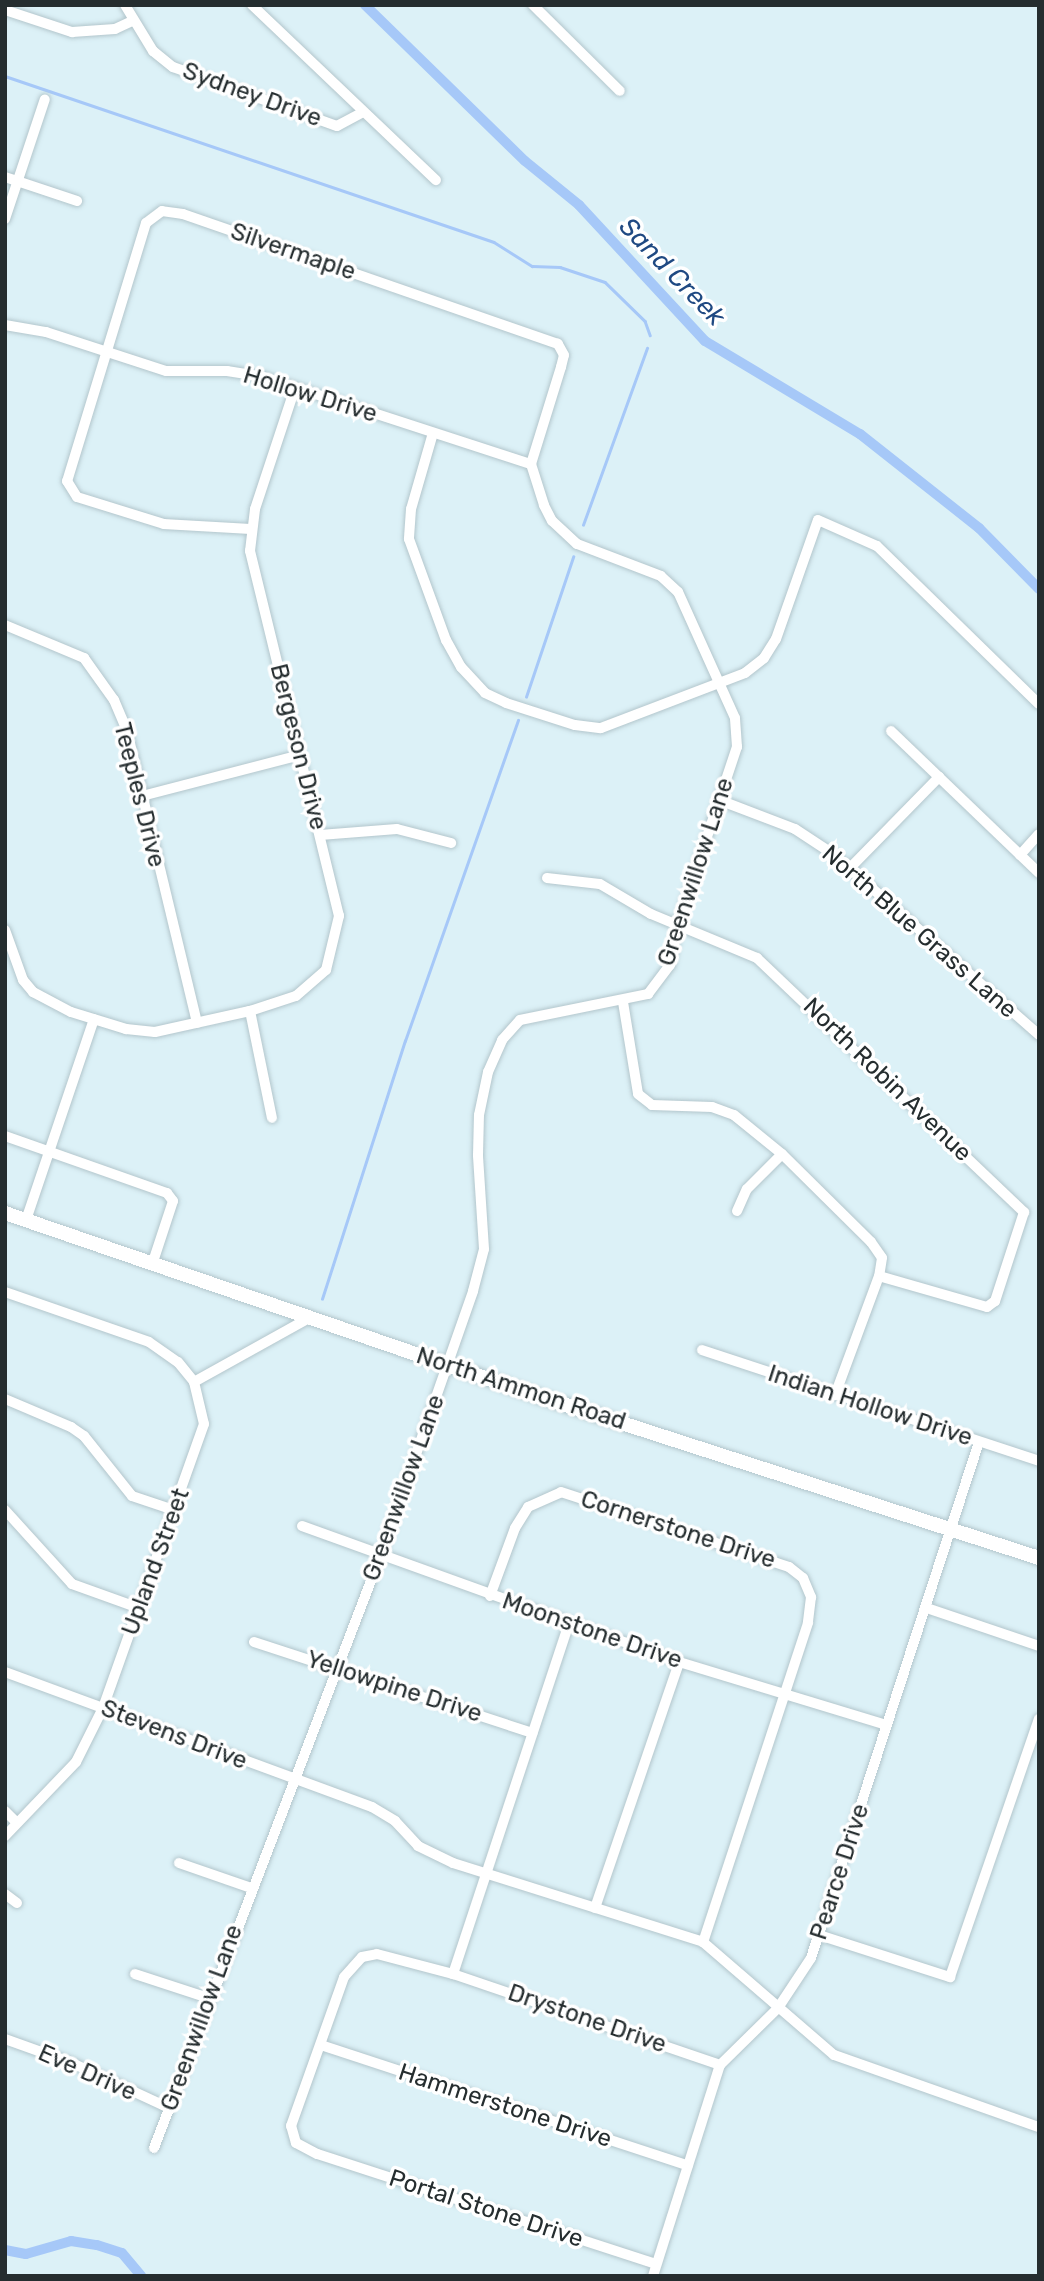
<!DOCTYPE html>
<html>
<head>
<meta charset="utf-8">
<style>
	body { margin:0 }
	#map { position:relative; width:1044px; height:2281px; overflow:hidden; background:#dcf1f7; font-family:Rubik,sans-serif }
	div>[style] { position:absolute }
	.stream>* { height:2.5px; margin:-1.25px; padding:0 1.25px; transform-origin:1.25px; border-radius:1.25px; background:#a6c8f8 }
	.canal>* { height:10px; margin:-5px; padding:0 5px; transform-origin:5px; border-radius:5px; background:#a6c8f8 }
	.roads { filter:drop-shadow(0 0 2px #b3c6cc) drop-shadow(0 0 2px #b3c6cc) }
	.minor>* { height:10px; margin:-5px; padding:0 5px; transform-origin:5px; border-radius:5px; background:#fff }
	.secondary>* { height:14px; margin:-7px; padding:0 7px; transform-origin:7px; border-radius:7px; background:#fff }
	span { translate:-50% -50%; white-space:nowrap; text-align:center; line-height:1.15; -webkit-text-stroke:7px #fff; paint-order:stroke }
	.street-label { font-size:24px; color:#252d2f }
	.water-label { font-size:26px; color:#1f4982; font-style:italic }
	.frame { position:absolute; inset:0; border:7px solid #252d2f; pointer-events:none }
</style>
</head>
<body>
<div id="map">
	<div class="stream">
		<i style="left:5px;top:76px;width:516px;rotate:18.75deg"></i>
		<i style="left:494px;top:242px;width:45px;rotate:32.3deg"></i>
		<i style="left:532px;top:266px;width:28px;rotate:2deg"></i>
		<i style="left:560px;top:267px;width:47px;rotate:18.4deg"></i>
		<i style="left:605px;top:282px;width:56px;rotate:44.3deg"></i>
		<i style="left:645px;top:321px;width:15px;rotate:70deg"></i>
		<i style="left:583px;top:525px;width:188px;rotate:-70.1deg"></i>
		<i style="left:526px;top:697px;width:148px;rotate:-71.4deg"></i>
		<i style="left:322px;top:1299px;width:271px;rotate:-72.2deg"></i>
		<i style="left:405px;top:1041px;width:340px;rotate:-70.6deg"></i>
	</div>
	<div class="canal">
		<i style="left:365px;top:5px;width:223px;rotate:44.3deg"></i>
		<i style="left:525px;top:161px;width:70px;rotate:39.2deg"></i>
		<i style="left:579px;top:205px;width:185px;rotate:47.2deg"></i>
		<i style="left:705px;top:341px;width:181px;rotate:31deg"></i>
		<i style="left:860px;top:434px;width:152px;rotate:38.3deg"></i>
		<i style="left:979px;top:528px;width:86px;rotate:45.5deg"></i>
		<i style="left:5px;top:2250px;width:21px;rotate:11deg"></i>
		<i style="left:26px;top:2254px;width:47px;rotate:-16.1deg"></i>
		<i style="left:71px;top:2241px;width:26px;rotate:9deg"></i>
		<i style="left:97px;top:2245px;width:26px;rotate:18deg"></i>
		<i style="left:122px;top:2253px;width:30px;rotate:50deg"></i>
	</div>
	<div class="roads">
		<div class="minor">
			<i style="left:125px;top:5px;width:54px;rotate:58.7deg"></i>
			<i style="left:153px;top:51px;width:26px;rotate:39deg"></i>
			<i style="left:173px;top:67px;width:174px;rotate:19.8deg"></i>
			<i style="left:337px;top:126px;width:30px;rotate:-28deg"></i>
			<i style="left:252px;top:5px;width:254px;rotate:43.6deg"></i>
			<i style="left:533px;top:5px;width:122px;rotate:44.7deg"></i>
			<i style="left:5px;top:10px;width:71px;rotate:18.2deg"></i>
			<i style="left:72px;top:32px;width:43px;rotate:-4deg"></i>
			<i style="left:115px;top:29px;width:19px;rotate:-25deg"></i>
			<i style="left:5px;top:177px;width:76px;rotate:18.4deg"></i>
			<i style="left:5px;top:219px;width:126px;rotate:-71.6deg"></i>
			<i style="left:5px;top:325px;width:42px;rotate:9.7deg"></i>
			<i style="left:46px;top:332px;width:126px;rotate:18deg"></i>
			<i style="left:166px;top:371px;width:61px"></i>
			<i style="left:227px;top:371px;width:36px;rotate:9deg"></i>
			<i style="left:263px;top:377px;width:282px;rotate:18deg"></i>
			<i style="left:433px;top:433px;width:79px;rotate:106.1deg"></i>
			<i style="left:411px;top:509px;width:30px;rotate:94deg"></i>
			<i style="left:409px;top:539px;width:108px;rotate:69.9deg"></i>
			<i style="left:446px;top:640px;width:31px;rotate:61deg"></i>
			<i style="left:461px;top:667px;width:35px;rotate:47deg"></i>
			<i style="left:485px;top:693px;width:23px;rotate:25deg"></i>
			<i style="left:506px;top:703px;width:72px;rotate:17.7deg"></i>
			<i style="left:575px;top:725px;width:26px;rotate:7deg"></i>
			<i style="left:601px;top:728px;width:154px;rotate:-20.9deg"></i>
			<i style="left:745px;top:673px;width:24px;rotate:-38deg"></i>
			<i style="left:764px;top:658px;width:22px;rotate:-58deg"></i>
			<i style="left:776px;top:639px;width:126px;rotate:-70.6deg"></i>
			<i style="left:818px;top:520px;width:64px;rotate:23.8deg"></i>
			<i style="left:877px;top:546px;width:226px;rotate:44.3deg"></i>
			<i style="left:5px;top:625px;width:86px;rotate:22.7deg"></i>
			<i style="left:84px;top:658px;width:52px;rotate:54.5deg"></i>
			<i style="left:114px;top:700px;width:34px;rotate:67deg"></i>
			<i style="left:127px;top:731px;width:300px;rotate:76.5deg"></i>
			<i style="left:891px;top:731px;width:205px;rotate:43.8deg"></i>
			<i style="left:142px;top:796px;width:163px;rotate:-14.5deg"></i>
			<i style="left:719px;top:800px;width:81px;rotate:20.9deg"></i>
			<i style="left:795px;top:829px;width:45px;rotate:33.3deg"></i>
			<i style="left:833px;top:854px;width:274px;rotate:41.3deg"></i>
			<i style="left:320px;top:835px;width:77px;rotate:-4.5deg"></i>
			<i style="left:397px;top:829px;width:56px;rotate:14.5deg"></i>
			<i style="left:1020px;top:855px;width:28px;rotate:-48deg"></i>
			<i style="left:849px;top:869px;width:129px;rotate:-45.6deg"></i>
			<i style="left:547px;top:878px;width:53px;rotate:6.5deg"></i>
			<i style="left:600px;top:884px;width:59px;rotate:30.5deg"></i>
			<i style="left:651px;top:914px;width:115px;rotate:22.5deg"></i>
			<i style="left:757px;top:958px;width:369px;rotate:43.6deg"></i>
			<i style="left:1024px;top:1212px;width:94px;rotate:108deg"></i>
			<i style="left:995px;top:1301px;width:10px;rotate:143deg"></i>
			<i style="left:987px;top:1307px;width:112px;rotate:-164deg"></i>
			<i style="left:5px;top:930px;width:53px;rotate:70.2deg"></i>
			<i style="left:23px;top:980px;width:16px;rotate:50deg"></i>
			<i style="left:33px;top:992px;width:43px;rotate:27.8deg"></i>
			<i style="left:71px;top:1012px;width:58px;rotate:17.2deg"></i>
			<i style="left:126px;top:1029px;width:29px;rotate:6deg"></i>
			<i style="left:155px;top:1032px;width:97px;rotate:-12.5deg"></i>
			<i style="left:250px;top:1011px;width:48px;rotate:-18.1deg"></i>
			<i style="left:296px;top:996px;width:40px;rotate:-41deg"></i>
			<i style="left:326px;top:970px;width:56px;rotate:-76.5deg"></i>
			<i style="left:339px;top:916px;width:376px;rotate:-103.7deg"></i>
			<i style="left:250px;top:551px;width:42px;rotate:-83.2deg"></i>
			<i style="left:255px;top:509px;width:127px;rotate:-71.7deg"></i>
			<i style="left:623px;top:1002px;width:93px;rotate:80.7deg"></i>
			<i style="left:638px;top:1094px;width:18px;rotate:38deg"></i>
			<i style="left:652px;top:1105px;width:60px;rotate:1.9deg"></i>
			<i style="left:712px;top:1107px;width:23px;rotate:20deg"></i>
			<i style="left:734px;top:1115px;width:62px;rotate:39.1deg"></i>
			<i style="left:782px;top:1154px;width:125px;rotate:44.7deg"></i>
			<i style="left:871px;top:1242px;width:19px;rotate:55deg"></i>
			<i style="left:882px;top:1258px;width:18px;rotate:99deg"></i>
			<i style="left:879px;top:1276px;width:127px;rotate:110.3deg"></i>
			<i style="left:250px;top:1011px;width:109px;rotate:78.4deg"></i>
			<i style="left:5px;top:1136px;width:172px;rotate:19.4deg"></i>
			<i style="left:167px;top:1193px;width:10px;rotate:53deg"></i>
			<i style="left:173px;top:1201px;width:67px;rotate:108.2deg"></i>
			<i style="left:737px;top:1211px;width:24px;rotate:-66deg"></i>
			<i style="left:747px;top:1189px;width:49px;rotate:-45deg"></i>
			<i style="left:26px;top:1220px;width:212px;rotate:-71.3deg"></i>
			<i style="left:5px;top:1292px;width:152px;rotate:19.1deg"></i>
			<i style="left:149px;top:1342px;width:35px;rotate:35deg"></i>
			<i style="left:178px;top:1362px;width:26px;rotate:51deg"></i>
			<i style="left:194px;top:1382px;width:43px;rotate:76.6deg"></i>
			<i style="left:204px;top:1424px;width:301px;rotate:109.6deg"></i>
			<i style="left:103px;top:1708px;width:60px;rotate:116.6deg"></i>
			<i style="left:76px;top:1762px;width:103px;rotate:133.8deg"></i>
			<i style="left:702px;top:1350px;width:355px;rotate:18.2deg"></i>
			<i style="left:194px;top:1382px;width:129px;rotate:-29.1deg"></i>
			<i style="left:5px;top:1399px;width:72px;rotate:23deg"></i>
			<i style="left:71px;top:1427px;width:16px;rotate:35deg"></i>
			<i style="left:84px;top:1436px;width:77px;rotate:51.3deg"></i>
			<i style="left:132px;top:1496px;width:44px;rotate:18.4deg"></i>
			<i style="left:5px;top:1510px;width:100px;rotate:47.8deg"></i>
			<i style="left:72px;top:1584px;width:71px;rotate:19.7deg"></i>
			<i style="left:302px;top:1526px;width:401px;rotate:19.8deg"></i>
			<i style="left:679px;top:1662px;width:217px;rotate:16.9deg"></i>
			<i style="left:490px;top:1596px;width:72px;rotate:-69.8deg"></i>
			<i style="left:515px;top:1528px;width:25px;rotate:-58deg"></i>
			<i style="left:528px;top:1507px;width:36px;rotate:-24deg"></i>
			<i style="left:561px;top:1492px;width:240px;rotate:18.2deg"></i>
			<i style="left:789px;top:1567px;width:18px;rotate:38deg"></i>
			<i style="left:803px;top:1578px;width:21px;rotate:67deg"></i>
			<i style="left:811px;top:1597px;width:26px;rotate:97deg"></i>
			<i style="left:808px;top:1623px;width:336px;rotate:108.2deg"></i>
			<i style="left:927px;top:1608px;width:118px;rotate:18.7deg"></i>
			<i style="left:254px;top:1642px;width:293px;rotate:18.1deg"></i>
			<i style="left:5px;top:1672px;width:391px;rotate:20.2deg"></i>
			<i style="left:372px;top:1807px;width:27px;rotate:31deg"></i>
			<i style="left:395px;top:1821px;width:34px;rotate:47deg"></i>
			<i style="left:418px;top:1846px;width:39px;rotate:26deg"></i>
			<i style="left:453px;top:1863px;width:262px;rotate:17.5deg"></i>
			<i style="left:703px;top:1942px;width:173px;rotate:40.8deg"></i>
			<i style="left:834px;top:2055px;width:217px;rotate:19.4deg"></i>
			<i style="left:5px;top:1811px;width:16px;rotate:45deg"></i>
			<i style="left:179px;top:1863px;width:76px;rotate:19.1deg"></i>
			<i style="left:5px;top:1894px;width:15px;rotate:37deg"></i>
			<i style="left:595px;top:1908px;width:260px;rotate:-71.1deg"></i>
			<i style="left:819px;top:1935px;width:138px;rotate:17.8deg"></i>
			<i style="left:950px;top:1977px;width:273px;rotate:-71deg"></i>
			<i style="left:135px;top:1974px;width:77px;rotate:18.2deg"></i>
			<i style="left:453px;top:1974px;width:370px;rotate:-71.7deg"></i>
			<i style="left:5px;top:2039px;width:71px;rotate:19.7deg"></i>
			<i style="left:72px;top:2063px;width:107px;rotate:24.9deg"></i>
			<i style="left:321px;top:2045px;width:386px;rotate:18.2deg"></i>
			<i style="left:154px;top:2148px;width:633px;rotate:-69.07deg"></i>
			<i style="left:380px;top:1557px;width:282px;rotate:-70.7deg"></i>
			<i style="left:473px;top:1291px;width:43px;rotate:-75.3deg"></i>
			<i style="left:484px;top:1249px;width:94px;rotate:-93.7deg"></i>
			<i style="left:478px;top:1155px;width:40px;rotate:-88.6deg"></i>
			<i style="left:479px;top:1115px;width:44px;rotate:-78.2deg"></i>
			<i style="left:488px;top:1072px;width:35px;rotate:-66deg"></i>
			<i style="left:502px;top:1040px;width:27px;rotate:-48deg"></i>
			<i style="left:520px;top:1020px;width:131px;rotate:-11.5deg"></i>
			<i style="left:648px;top:994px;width:36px;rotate:-53deg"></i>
			<i style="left:670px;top:965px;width:42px;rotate:-79deg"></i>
			<i style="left:678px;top:924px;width:187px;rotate:-71.6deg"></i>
			<i style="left:737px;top:747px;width:29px;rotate:-94deg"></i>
			<i style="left:735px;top:718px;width:138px;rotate:-114.3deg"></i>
			<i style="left:678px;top:592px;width:23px;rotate:-137deg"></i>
			<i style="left:661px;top:576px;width:90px;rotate:-159.1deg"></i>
			<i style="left:577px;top:544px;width:34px;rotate:-137deg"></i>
			<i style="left:552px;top:521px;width:18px;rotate:-117deg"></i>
			<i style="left:544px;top:505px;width:43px;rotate:-107.6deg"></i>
			<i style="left:531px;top:464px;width:102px;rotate:-72.8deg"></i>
			<i style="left:561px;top:367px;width:12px;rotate:-76deg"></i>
			<i style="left:564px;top:355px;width:13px;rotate:-119deg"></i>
			<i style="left:558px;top:344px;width:397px;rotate:-160.9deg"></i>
			<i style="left:183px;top:214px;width:21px;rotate:-172deg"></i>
			<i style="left:162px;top:211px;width:20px;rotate:143deg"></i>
			<i style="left:146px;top:223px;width:270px;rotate:107deg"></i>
			<i style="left:67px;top:481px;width:19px;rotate:58deg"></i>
			<i style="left:77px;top:497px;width:91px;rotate:17.2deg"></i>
			<i style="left:164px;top:524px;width:86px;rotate:3.3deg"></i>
			<i style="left:656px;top:2264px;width:356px;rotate:-162deg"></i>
			<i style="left:317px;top:2154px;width:24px;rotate:-152deg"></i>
			<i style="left:296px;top:2143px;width:18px;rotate:-106deg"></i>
			<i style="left:291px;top:2126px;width:158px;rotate:-70.4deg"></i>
			<i style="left:344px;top:1977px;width:27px;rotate:-48deg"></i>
			<i style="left:362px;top:1957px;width:15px;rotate:-11deg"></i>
			<i style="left:377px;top:1954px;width:79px;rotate:14.7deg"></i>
			<i style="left:453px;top:1974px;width:282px;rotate:18.8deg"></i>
			<i style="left:653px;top:2276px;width:221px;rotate:-72.4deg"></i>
			<i style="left:720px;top:2065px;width:81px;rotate:-44.5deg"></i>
			<i style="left:778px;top:2008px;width:60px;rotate:-56.6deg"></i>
			<i style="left:811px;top:1958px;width:543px;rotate:-71.97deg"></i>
		</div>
		<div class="secondary">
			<i style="left:5px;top:1213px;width:560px;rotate:18.95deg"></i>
			<i style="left:535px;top:1395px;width:530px;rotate:17.92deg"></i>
		</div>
	</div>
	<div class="street-label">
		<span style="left:252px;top:95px;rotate:20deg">Sydney Drive</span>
		<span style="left:293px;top:252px;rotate:19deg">Silvermaple</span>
		<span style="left:310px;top:395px;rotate:17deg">Hollow Drive</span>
		<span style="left:298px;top:747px;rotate:76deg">Bergeson Drive</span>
		<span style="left:139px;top:795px;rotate:76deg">Teeples Drive</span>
		<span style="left:696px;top:872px;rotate:-72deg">Greenwillow Lane</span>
		<span style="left:919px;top:932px;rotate:41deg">North Blue Grass Lane</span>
		<span style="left:887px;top:1080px;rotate:44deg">North Robin Avenue</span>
		<span style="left:521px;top:1389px;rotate:18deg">North Ammon Road</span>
		<span style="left:870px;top:1406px;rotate:18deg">Indian Hollow Drive</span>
		<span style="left:404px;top:1488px;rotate:-70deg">Greenwillow Lane</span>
		<span style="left:678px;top:1530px;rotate:18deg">Cornerstone Drive</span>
		<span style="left:156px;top:1562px;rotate:-70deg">Upland Street</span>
		<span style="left:592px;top:1631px;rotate:19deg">Moonstone Drive</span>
		<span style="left:394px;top:1687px;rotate:18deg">Yellowpine Drive</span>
		<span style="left:174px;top:1735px;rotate:21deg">Stevens Drive</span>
		<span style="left:840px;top:1872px;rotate:-72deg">Pearce Drive</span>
		<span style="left:202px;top:2018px;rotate:-70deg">Greenwillow Lane</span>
		<span style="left:587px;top:2019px;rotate:19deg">Drystone Drive</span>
		<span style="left:87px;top:2073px;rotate:24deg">Eve Drive</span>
		<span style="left:505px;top:2106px;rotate:18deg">Hammerstone Drive</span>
		<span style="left:486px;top:2209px;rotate:18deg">Portal Stone Drive</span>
	</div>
	<div class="water-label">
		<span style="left:672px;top:272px;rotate:46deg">Sand Creek</span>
	</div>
	<div class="frame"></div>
</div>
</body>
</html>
